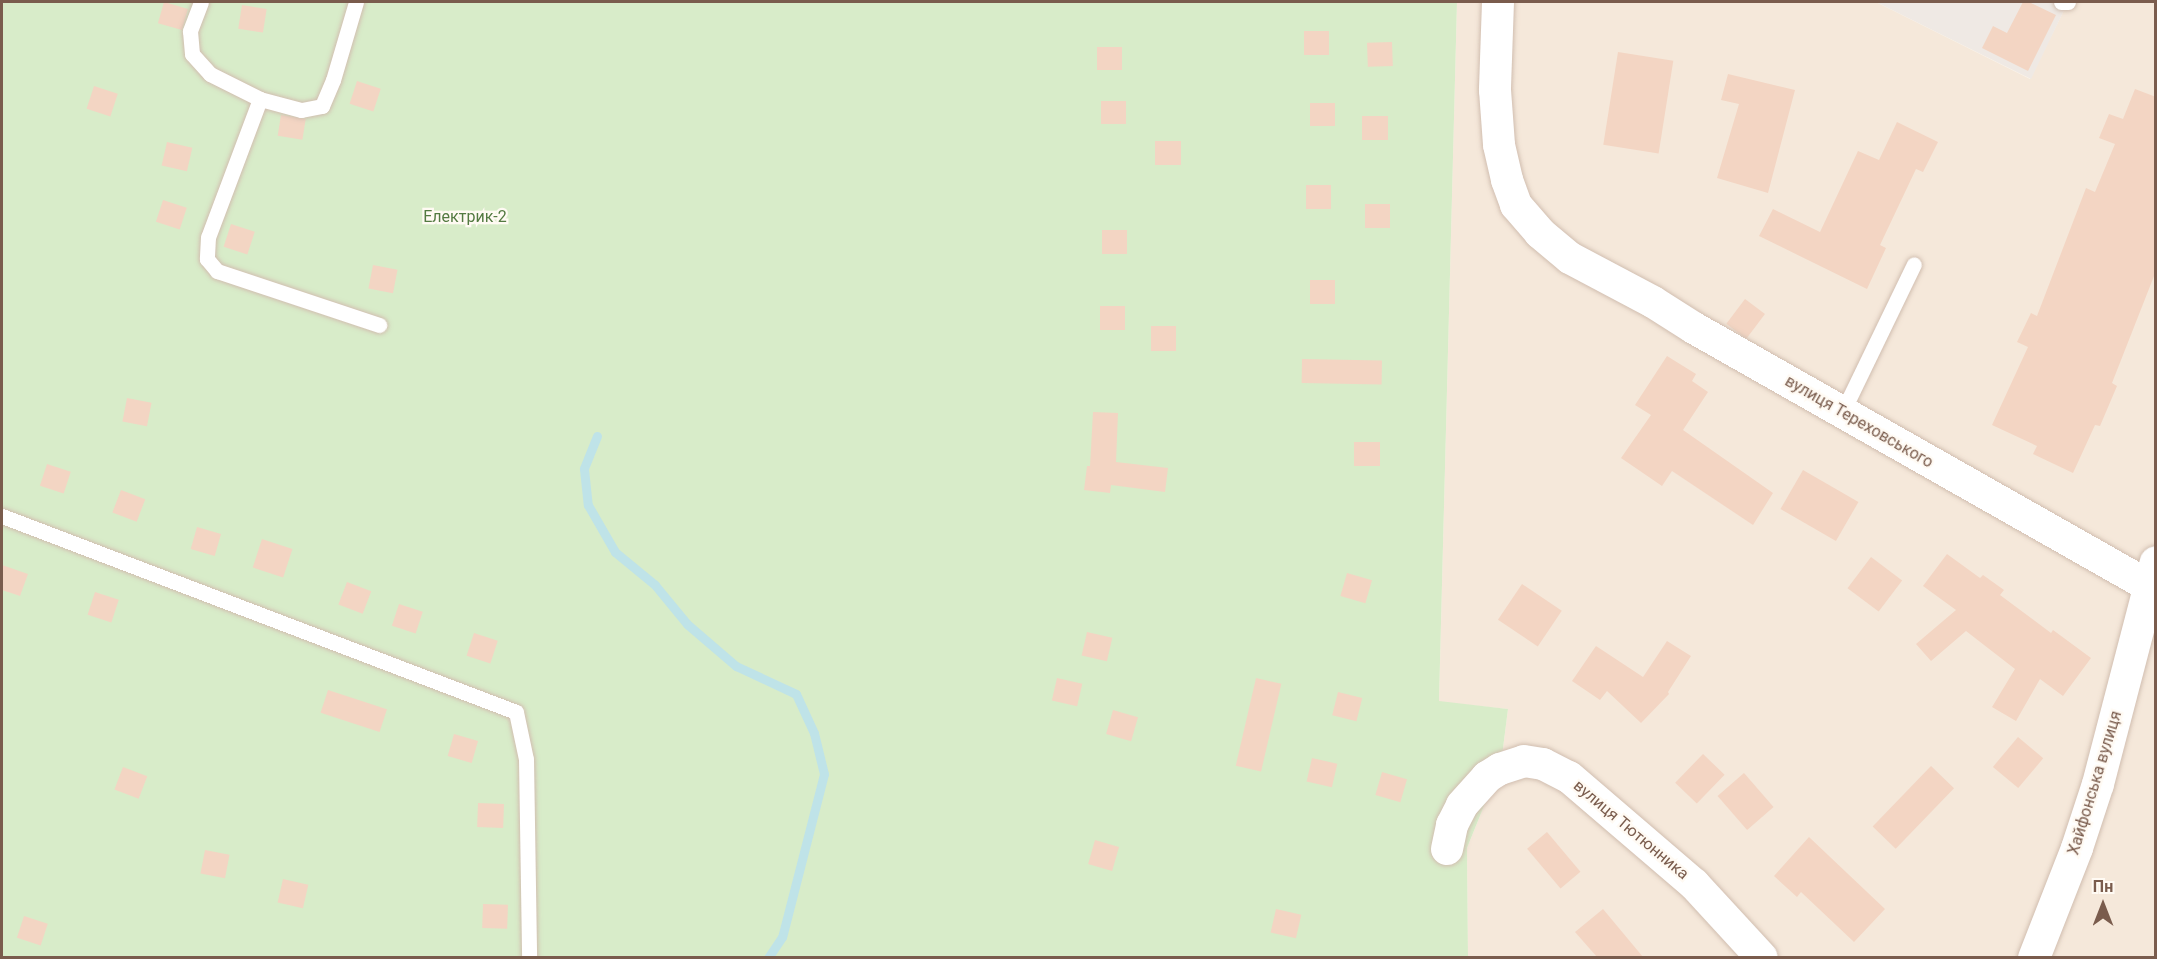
<!DOCTYPE html>
<html>
<head>
<meta charset="utf-8">
<style>
	body { margin:0 }
	#map { position:relative; width:2157px; height:959px; overflow:hidden; background:#fdf6ec; font-family:Roboto,sans-serif }
	div>[style] { position:absolute }
	.residential>* { inset:0; background:#f5e8da }
	.industrial>* { inset:0; background:#efe9e4 }
	.green>* { inset:0; background:#d8ecc9 }
	.stream>* { height:9px; margin:-4.5px; padding:0 4.5px; transform-origin:4.5px; border-radius:4.5px; background:#bfe3e8 }
	.building>* { inset:0; background:#f3d5c3; transform-origin:0 0 }
	.roads { filter:drop-shadow(0 0 2px #d1beb0) drop-shadow(0 0 2px #d1beb0) }
	.service>* { height:15px; margin:-7.5px; padding:0 7.5px; transform-origin:7.5px; border-radius:7.5px; background:#fff }
	.minor>* { height:32px; margin:-16px; padding:0 16px; transform-origin:16px; border-radius:16px; background:#fff }
	span { translate:-50% -50%; white-space:nowrap; text-align:center; line-height:1.15; -webkit-text-stroke:4.5px #fffaf3; paint-order:stroke }
	.park-label { font-size:16px; color:#537a41 }
	.street-label { font-size:16px; color:#7a5c4d }
	.frame { position:absolute; inset:0; border:3px solid #7a5c4d; pointer-events:none }
	.north { position:absolute; left:2073px; top:875px; width:60px; height:60px; -webkit-text-stroke:4px #fffaf3; paint-order:stroke; rotate:0deg; font-size:16px; font-weight:700; line-height:24px; text-align:center; color:#7a5c4d }
	.north::after { content:''; display:block; margin:auto; width:21px; height:27px; background:#7a5c4d; clip-path:polygon(50% 0,100% 100%,50% 72%,0 100%) }
</style>
</head>
<body>
<div id="map">
	<div class="residential">
		<i style="clip-path:polygon(1457px 2px,1876px 2px,2030px 79px,2068px 2px,2155px 2px,2155px 957px,1468px 957px,1467px 848px,1501px 764px,1508px 709px,1439px 702px)"></i>
	</div>
	<div class="industrial">
		<i style="clip-path:polygon(1876px 2px,2068px 2px,2031px 79px)"></i>
	</div>
	<div class="green">
		<i style="clip-path:polygon(2px 2px,1457px 2px,1439px 701px,1508px 709px,1501px 764px,1467px 848px,1468px 957px,2px 957px)"></i>
	</div>
	<div class="stream">
		<i style="left:597px;top:436px;width:35px;rotate:112deg"></i>
		<i style="left:584px;top:469px;width:36px;rotate:84deg"></i>
		<i style="left:588px;top:505px;width:54px;rotate:60.1deg"></i>
		<i style="left:615px;top:552px;width:52px;rotate:39.5deg"></i>
		<i style="left:655px;top:585px;width:50px;rotate:50.6deg"></i>
		<i style="left:687px;top:624px;width:65px;rotate:40.6deg"></i>
		<i style="left:736px;top:666px;width:66px;rotate:25deg"></i>
		<i style="left:796px;top:694px;width:43px;rotate:65.2deg"></i>
		<i style="left:814px;top:733px;width:42px;rotate:76.3deg"></i>
		<i style="left:824px;top:774px;width:168px;rotate:104.4deg"></i>
		<i style="left:782px;top:937px;width:25px;rotate:124deg"></i>
	</div>
	<div class="building">
		<i style="left:164px;top:2px;width:25px;height:22px;rotate:16deg"></i>
		<i style="clip-path:polygon(2023px 2px,2029px 2px,2056px 15px,2028px 71px,1982px 48px,1993px 26px,2007px 33px)"></i>
		<i style="left:242px;top:5px;width:25px;height:24px;rotate:9deg"></i>
		<i style="left:1304px;top:31px;width:25px;height:24px"></i>
		<i style="left:1392px;top:42px;width:24px;height:25px;rotate:88deg"></i>
		<i style="left:1097px;top:47px;width:25px;height:23px"></i>
		<i style="left:1618px;top:52px;width:56px;height:94px;rotate:9deg"></i>
		<i style="clip-path:polygon(1728px 74px,1795px 90px,1768px 193px,1717px 178px,1739px 104px,1721px 100px)"></i>
		<i style="left:357px;top:81px;width:25px;height:24px;rotate:18deg"></i>
		<i style="left:94px;top:86px;width:25px;height:24px;rotate:18deg"></i>
		<i style="clip-path:polygon(2135px 89px,2156px 97px,2156px 271px,2112px 383px,2117px 386px,2100px 426px,2095px 425px,2073px 473px,2033px 454px,2037px 446px,1992px 425px,2028px 347px,2017px 342px,2031px 313px,2037px 316px,2086px 188px,2095px 192px,2115px 144px,2099px 138px,2109px 114px,2123px 119px)"></i>
		<i style="left:1101px;top:101px;width:25px;height:23px"></i>
		<i style="left:1310px;top:103px;width:25px;height:23px"></i>
		<i style="left:281px;top:115px;width:25px;height:21px;rotate:9deg"></i>
		<i style="left:1362px;top:116px;width:26px;height:24px"></i>
		<i style="clip-path:polygon(1897px 122px,1938px 142px,1923px 172px,1916px 169px,1880px 245px,1886px 248px,1867px 289px,1759px 236px,1773px 209px,1820px 232px,1858px 151px,1879px 160px)"></i>
		<i style="left:1155px;top:141px;width:26px;height:24px"></i>
		<i style="left:167px;top:142px;width:26px;height:24px;rotate:13deg"></i>
		<i style="left:1306px;top:185px;width:25px;height:24px"></i>
		<i style="left:163px;top:200px;width:25px;height:23px;rotate:18deg"></i>
		<i style="left:1365px;top:204px;width:25px;height:24px"></i>
		<i style="left:231px;top:224px;width:25px;height:24px;rotate:18deg"></i>
		<i style="left:1102px;top:230px;width:25px;height:24px"></i>
		<i style="left:373px;top:265px;width:25px;height:24px;rotate:11deg"></i>
		<i style="left:1310px;top:280px;width:25px;height:24px"></i>
		<i style="left:1745px;top:299px;width:25px;height:31px;rotate:37deg"></i>
		<i style="left:1100px;top:306px;width:25px;height:24px"></i>
		<i style="left:1151px;top:326px;width:25px;height:25px"></i>
		<i style="clip-path:polygon(1667px 356px,1696px 374px,1692px 381px,1708px 392px,1683px 430px,1773px 493px,1753px 525px,1672px 471px,1662px 486px,1621px 458px,1651px 415px,1635px 405px)"></i>
		<i style="left:1302px;top:359px;width:80px;height:24px;rotate:1deg"></i>
		<i style="left:127px;top:398px;width:25px;height:24px;rotate:11deg"></i>
		<i style="clip-path:polygon(1093px 412px,1118px 413px,1116px 462px,1168px 468px,1165px 492px,1111px 485px,1110px 493px,1084px 490px,1087px 466px,1090px 466px)"></i>
		<i style="left:1354px;top:442px;width:26px;height:24px"></i>
		<i style="left:47px;top:464px;width:25px;height:23px;rotate:18deg"></i>
		<i style="left:1803px;top:470px;width:64px;height:45px;rotate:30deg"></i>
		<i style="left:121px;top:490px;width:26px;height:24px;rotate:21deg"></i>
		<i style="left:197px;top:527px;width:25px;height:23px;rotate:16deg"></i>
		<i style="left:262px;top:539px;width:32px;height:30px;rotate:18deg"></i>
		<i style="clip-path:polygon(1947px 554px,1980px 578px,1983px 575px,2004px 590px,2000px 595px,2051px 633px,2053px 630px,2091px 658px,2063px 696px,2040px 679px,2016px 721px,1992px 707px,2015px 669px,1966px 631px,1931px 661px,1916px 644px,1956px 610px,1923px 586px)"></i>
		<i style="left:1871px;top:557px;width:39px;height:39px;rotate:37deg"></i>
		<i style="clip-path:polygon(2px 565px,28px 574px,20px 596px,2px 590px)"></i>
		<i style="left:1347px;top:573px;width:26px;height:24px;rotate:16deg"></i>
		<i style="left:347px;top:582px;width:26px;height:24px;rotate:21deg"></i>
		<i style="left:1522px;top:584px;width:48px;height:43px;rotate:34deg"></i>
		<i style="left:95px;top:592px;width:25px;height:24px;rotate:18deg"></i>
		<i style="left:399px;top:604px;width:25px;height:23px;rotate:18deg"></i>
		<i style="left:1087px;top:632px;width:26px;height:24px;rotate:13deg"></i>
		<i style="left:474px;top:633px;width:25px;height:24px;rotate:18deg"></i>
		<i style="clip-path:polygon(1667px 641px,1691px 656px,1668px 692px,1669px 694px,1641px 723px,1607px 691px,1600px 700px,1572px 681px,1596px 646px,1643px 677px)"></i>
		<i style="left:1057px;top:678px;width:26px;height:23px;rotate:13deg"></i>
		<i style="left:1256px;top:678px;width:26px;height:90px;rotate:13deg"></i>
		<i style="left:328px;top:690px;width:62px;height:24px;rotate:18deg"></i>
		<i style="left:1338px;top:692px;width:25px;height:24px;rotate:14deg"></i>
		<i style="left:1113px;top:710px;width:26px;height:25px;rotate:16deg"></i>
		<i style="left:454px;top:734px;width:25px;height:23px;rotate:16deg"></i>
		<i style="left:2018px;top:737px;width:33px;height:39px;rotate:40deg"></i>
		<i style="left:1703px;top:754px;width:30px;height:40px;rotate:44deg"></i>
		<i style="left:1312px;top:758px;width:26px;height:24px;rotate:13deg"></i>
		<i style="left:1931px;top:766px;width:32px;height:84px;rotate:44deg"></i>
		<i style="left:123px;top:767px;width:26px;height:24px;rotate:21deg"></i>
		<i style="left:1382px;top:772px;width:26px;height:24px;rotate:16deg"></i>
		<i style="left:1744px;top:773px;width:45px;height:35px;rotate:49deg"></i>
		<i style="left:478px;top:803px;width:26px;height:24px;rotate:2deg"></i>
		<i style="left:1547px;top:832px;width:52px;height:26px;rotate:50deg"></i>
		<i style="clip-path:polygon(1809px 837px,1885px 909px,1854px 942px,1801px 892px,1797px 897px,1774px 876px)"></i>
		<i style="left:1095px;top:840px;width:25px;height:25px;rotate:16deg"></i>
		<i style="left:205px;top:850px;width:25px;height:24px;rotate:11deg"></i>
		<i style="left:283px;top:879px;width:26px;height:24px;rotate:13deg"></i>
		<i style="left:483px;top:904px;width:25px;height:24px;rotate:2deg"></i>
		<i style="left:1276px;top:909px;width:26px;height:24px;rotate:13deg"></i>
		<i style="clip-path:polygon(1603px 909px,1643px 957px,1597px 957px,1575px 932px)"></i>
		<i style="left:24px;top:916px;width:25px;height:23px;rotate:18deg"></i>
	</div>
	<div class="roads">
		<div class="service">
			<i style="left:201px;top:2px;width:31px;rotate:111deg"></i>
			<i style="left:190px;top:31px;width:23px;rotate:85deg"></i>
			<i style="left:192px;top:54px;width:27px;rotate:48deg"></i>
			<i style="left:210px;top:74px;width:56px;rotate:26.6deg"></i>
			<i style="left:356px;top:2px;width:81px;rotate:106.4deg"></i>
			<i style="left:333px;top:80px;width:28px;rotate:113deg"></i>
			<i style="left:322px;top:106px;width:21px;rotate:169deg"></i>
			<i style="left:301px;top:110px;width:42px;rotate:-165deg"></i>
			<i style="left:260px;top:99px;width:147px;rotate:110.6deg"></i>
			<i style="left:208px;top:237px;width:22px;rotate:93deg"></i>
			<i style="left:207px;top:259px;width:16px;rotate:50deg"></i>
			<i style="left:217px;top:271px;width:171px;rotate:18.4deg"></i>
			<i style="left:2061px;top:2px;width:7px"></i>
			<i style="left:1842px;top:413px;width:165px;rotate:-64.2deg"></i>
			<i style="left:2px;top:516px;width:550px;rotate:20.87deg"></i>
			<i style="left:516px;top:712px;width:48px;rotate:78deg"></i>
			<i style="left:526px;top:759px;width:199px;rotate:89.1deg"></i>
		</div>
		<div class="minor">
			<i style="left:1498px;top:2px;width:88px;rotate:92deg"></i>
			<i style="left:1495px;top:90px;width:55px;rotate:85.8deg"></i>
			<i style="left:1499px;top:145px;width:36px;rotate:77deg"></i>
			<i style="left:1507px;top:180px;width:27px;rotate:70deg"></i>
			<i style="left:1516px;top:205px;width:37px;rotate:49deg"></i>
			<i style="left:1540px;top:233px;width:39px;rotate:40deg"></i>
			<i style="left:1570px;top:258px;width:94px;rotate:27.9deg"></i>
			<i style="left:1653px;top:302px;width:49px;rotate:32.4deg"></i>
			<i style="left:1694px;top:328px;width:523px;rotate:29.55deg"></i>
			<i style="left:1447px;top:849px;width:25px;rotate:-78deg"></i>
			<i style="left:1452px;top:825px;width:22px;rotate:-63deg"></i>
			<i style="left:1462px;top:805px;width:38px;rotate:-48deg"></i>
			<i style="left:1487px;top:777px;width:15px;rotate:-32deg"></i>
			<i style="left:1500px;top:769px;width:25px;rotate:-18deg"></i>
			<i style="left:1524px;top:761px;width:19px;rotate:9deg"></i>
			<i style="left:1543px;top:764px;width:29px;rotate:27deg"></i>
			<i style="left:1569px;top:777px;width:165px;rotate:40.6deg"></i>
			<i style="left:1694px;top:884px;width:100px;rotate:47.4deg"></i>
			<i style="left:2034px;top:958px;width:118px;rotate:-68.6deg"></i>
			<i style="left:2077px;top:848px;width:67px;rotate:-71.8deg"></i>
			<i style="left:2098px;top:784px;width:229px;rotate:-75.4deg"></i>
		</div>
	</div>
	<div class="park-label">
		<span style="left:465px;top:217px">Електрик-2</span>
	</div>
	<div class="street-label">
		<span style="left:1859px;top:422px;rotate:30deg">вулиця Тереховського</span>
		<span style="left:2095px;top:783px;rotate:-73deg">Хайфонська вулиця</span>
		<span style="left:1631px;top:830px;rotate:40deg">вулиця Тютюнника</span>
	</div>
	<div class="frame"></div>
	<div class="north">Пн</div>
</div>
</body>
</html>
